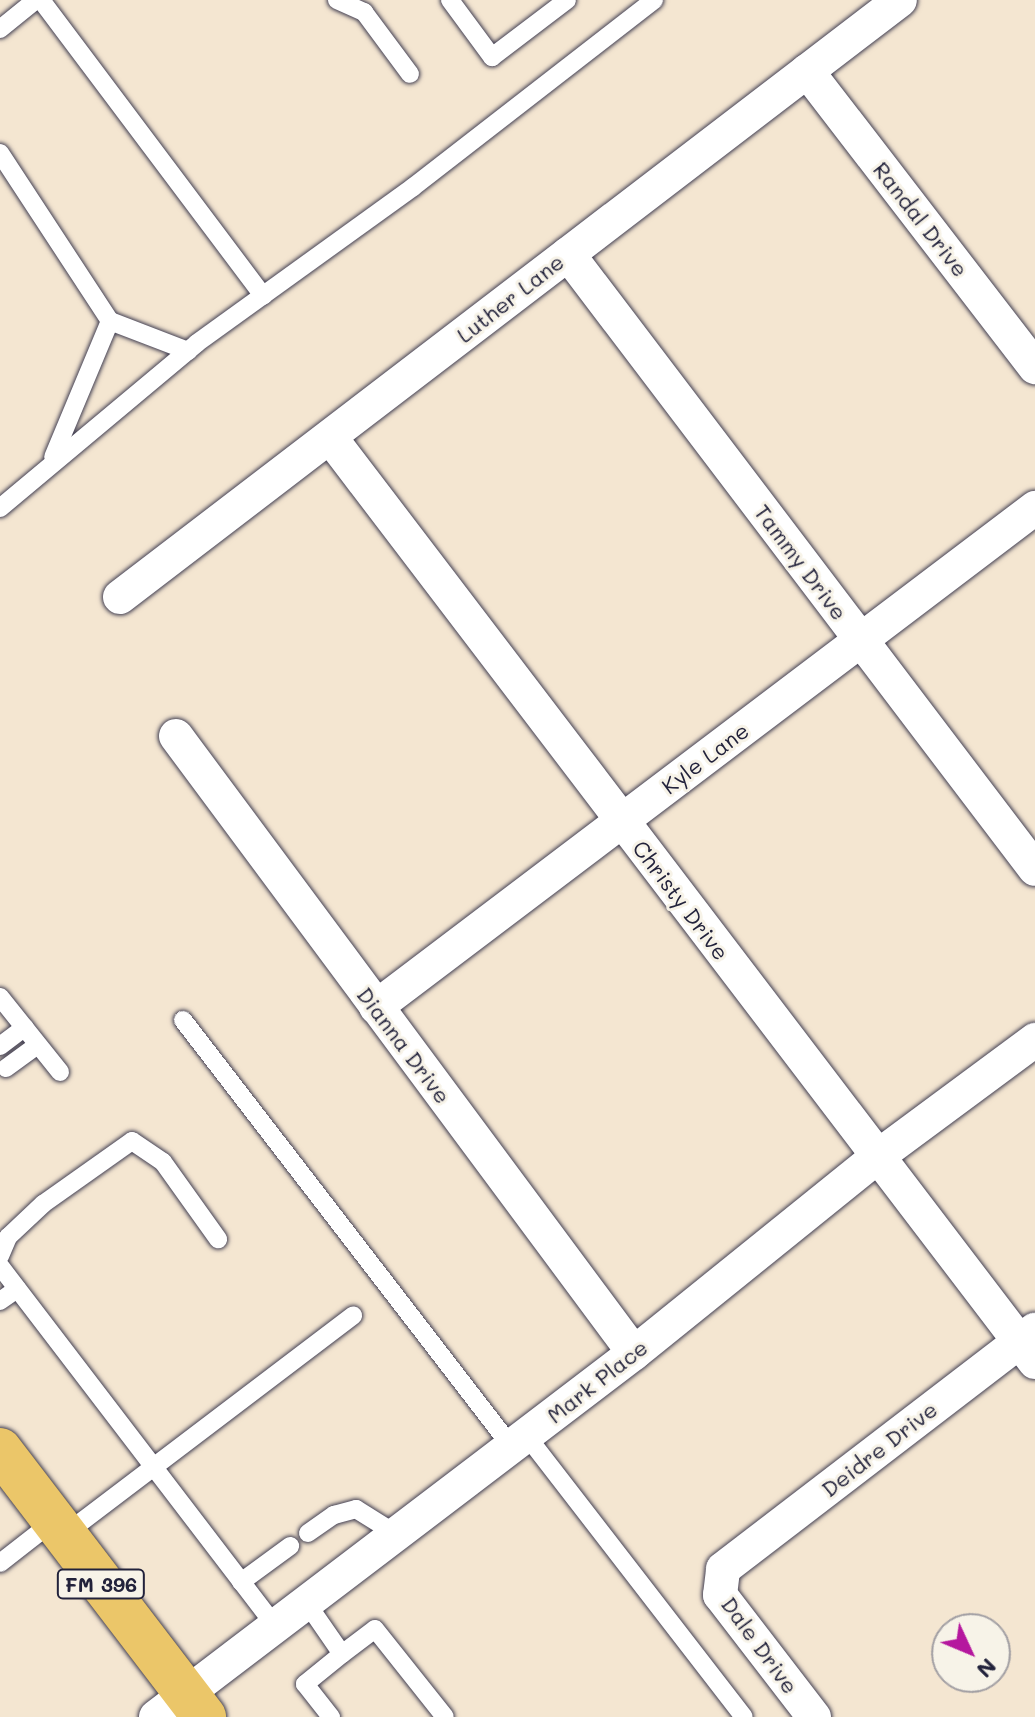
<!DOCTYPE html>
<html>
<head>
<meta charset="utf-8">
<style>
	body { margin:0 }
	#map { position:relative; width:1035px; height:1717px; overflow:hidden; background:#f4e6d1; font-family:Mali,sans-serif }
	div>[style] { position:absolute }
	.roads { filter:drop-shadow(0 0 2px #423f52) drop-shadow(0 0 2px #423f52) }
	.service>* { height:18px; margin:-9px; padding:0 9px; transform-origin:9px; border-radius:9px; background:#fff }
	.minor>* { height:34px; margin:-17px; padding:0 17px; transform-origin:17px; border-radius:17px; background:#fff }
	.primary>* { height:44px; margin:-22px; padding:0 22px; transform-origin:22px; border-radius:22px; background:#ebc669 }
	span { translate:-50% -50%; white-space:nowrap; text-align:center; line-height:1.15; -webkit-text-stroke:6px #f7f3e8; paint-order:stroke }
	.shield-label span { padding:2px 6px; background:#f7f3e8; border:2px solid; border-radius:6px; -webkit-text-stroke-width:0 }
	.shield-label { font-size:20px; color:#22223b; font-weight:700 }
	.street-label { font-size:22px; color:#22223b }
	.north { position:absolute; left:931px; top:1613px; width:80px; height:80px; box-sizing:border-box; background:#f7f3e8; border:2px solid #a29fa3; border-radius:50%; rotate:134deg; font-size:22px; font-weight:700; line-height:32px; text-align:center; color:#22223b }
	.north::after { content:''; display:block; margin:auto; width:28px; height:36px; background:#b5179e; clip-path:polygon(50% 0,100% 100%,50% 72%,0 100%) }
</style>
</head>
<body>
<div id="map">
	<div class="roads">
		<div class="service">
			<i style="left:41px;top:0;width:370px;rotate:53.1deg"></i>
			<i style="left:337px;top:0;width:30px;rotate:24deg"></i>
			<i style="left:364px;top:12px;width:77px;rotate:53.4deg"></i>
			<i style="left:450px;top:0;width:71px;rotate:53.6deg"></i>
			<i style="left:492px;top:57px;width:94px;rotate:-37.2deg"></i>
			<i style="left:0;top:29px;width:46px;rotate:-38.9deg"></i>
			<i style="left:0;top:153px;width:201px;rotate:56.8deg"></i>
			<i style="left:110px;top:321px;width:147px;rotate:112.7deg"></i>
			<i style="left:110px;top:321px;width:84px;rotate:21deg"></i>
			<i style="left:0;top:508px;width:257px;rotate:-39.9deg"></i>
			<i style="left:197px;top:343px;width:266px;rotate:-35.8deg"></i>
			<i style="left:413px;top:187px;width:305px;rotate:-37.8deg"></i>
			<i style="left:0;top:997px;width:96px;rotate:51.3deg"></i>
			<i style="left:183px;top:1020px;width:538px;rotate:52.41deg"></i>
			<i style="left:0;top:1046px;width:31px;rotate:-37deg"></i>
			<i style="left:6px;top:1068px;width:39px;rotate:-36deg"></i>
			<i style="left:0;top:1256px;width:21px;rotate:-67deg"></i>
			<i style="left:8px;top:1237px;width:48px;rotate:-43.3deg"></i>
			<i style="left:43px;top:1204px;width:109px;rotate:-35.3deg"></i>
			<i style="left:132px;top:1141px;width:37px;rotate:34deg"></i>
			<i style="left:163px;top:1162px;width:95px;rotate:54.5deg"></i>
			<i style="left:0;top:1266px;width:453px;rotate:52.6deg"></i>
			<i style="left:0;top:1301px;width:21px;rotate:-35deg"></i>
			<i style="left:526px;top:1435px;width:356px;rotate:52.3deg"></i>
			<i style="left:308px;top:1533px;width:32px;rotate:-35deg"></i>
			<i style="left:334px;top:1515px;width:23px;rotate:-15deg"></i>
			<i style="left:356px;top:1509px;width:47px;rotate:32deg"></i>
			<i style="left:64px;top:1535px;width:363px;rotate:-37.2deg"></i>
			<i style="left:0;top:1563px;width:68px;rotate:-37.9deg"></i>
			<i style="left:241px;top:1582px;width:61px;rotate:-36.3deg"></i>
			<i style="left:306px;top:1602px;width:63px;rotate:55.3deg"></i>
			<i style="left:342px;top:1654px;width:41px;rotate:-37.1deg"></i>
			<i style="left:375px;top:1629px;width:112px;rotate:51.5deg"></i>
			<i style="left:331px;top:1717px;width:42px;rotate:-128.2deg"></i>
			<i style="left:305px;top:1684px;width:48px;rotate:-39deg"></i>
		</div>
		<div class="minor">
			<i style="left:807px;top:71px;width:374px;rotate:52.4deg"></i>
			<i style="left:568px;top:254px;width:772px;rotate:52.79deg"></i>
			<i style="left:330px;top:437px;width:1163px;rotate:52.69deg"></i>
			<i style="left:120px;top:597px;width:982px;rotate:-37.43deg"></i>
			<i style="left:176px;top:736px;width:768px;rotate:53.41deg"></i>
			<i style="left:376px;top:1007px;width:827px;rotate:-37.13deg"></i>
			<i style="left:156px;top:1717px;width:601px;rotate:-37.29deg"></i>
			<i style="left:634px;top:1353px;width:312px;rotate:-38.9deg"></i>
			<i style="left:877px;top:1157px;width:197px;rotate:-36.5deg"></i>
			<i style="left:814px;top:1717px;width:154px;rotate:-127.6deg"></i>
			<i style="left:720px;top:1595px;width:26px;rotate:-83deg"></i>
			<i style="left:723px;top:1569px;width:393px;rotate:-37.5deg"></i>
		</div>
		<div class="primary">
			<i style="left:0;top:1450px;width:336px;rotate:52.6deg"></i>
		</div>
	</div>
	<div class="shield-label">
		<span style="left:101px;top:1584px">FM 396</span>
	</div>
	<div class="street-label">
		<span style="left:921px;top:219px;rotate:52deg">Randal Drive</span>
		<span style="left:510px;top:298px;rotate:-38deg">Luther Lane</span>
		<span style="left:801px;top:562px;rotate:53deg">Tammy Drive</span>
		<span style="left:705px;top:758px;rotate:-37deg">Kyle Lane</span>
		<span style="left:681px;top:900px;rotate:53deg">Christy Drive</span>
		<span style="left:404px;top:1045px;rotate:53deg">Dianna Drive</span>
		<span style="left:597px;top:1381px;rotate:-38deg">Mark Place</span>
		<span style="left:879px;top:1449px;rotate:-38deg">Deidre Drive</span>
		<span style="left:760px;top:1645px;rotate:54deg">Dale Drive</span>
	</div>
	<div class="north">N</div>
</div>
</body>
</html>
